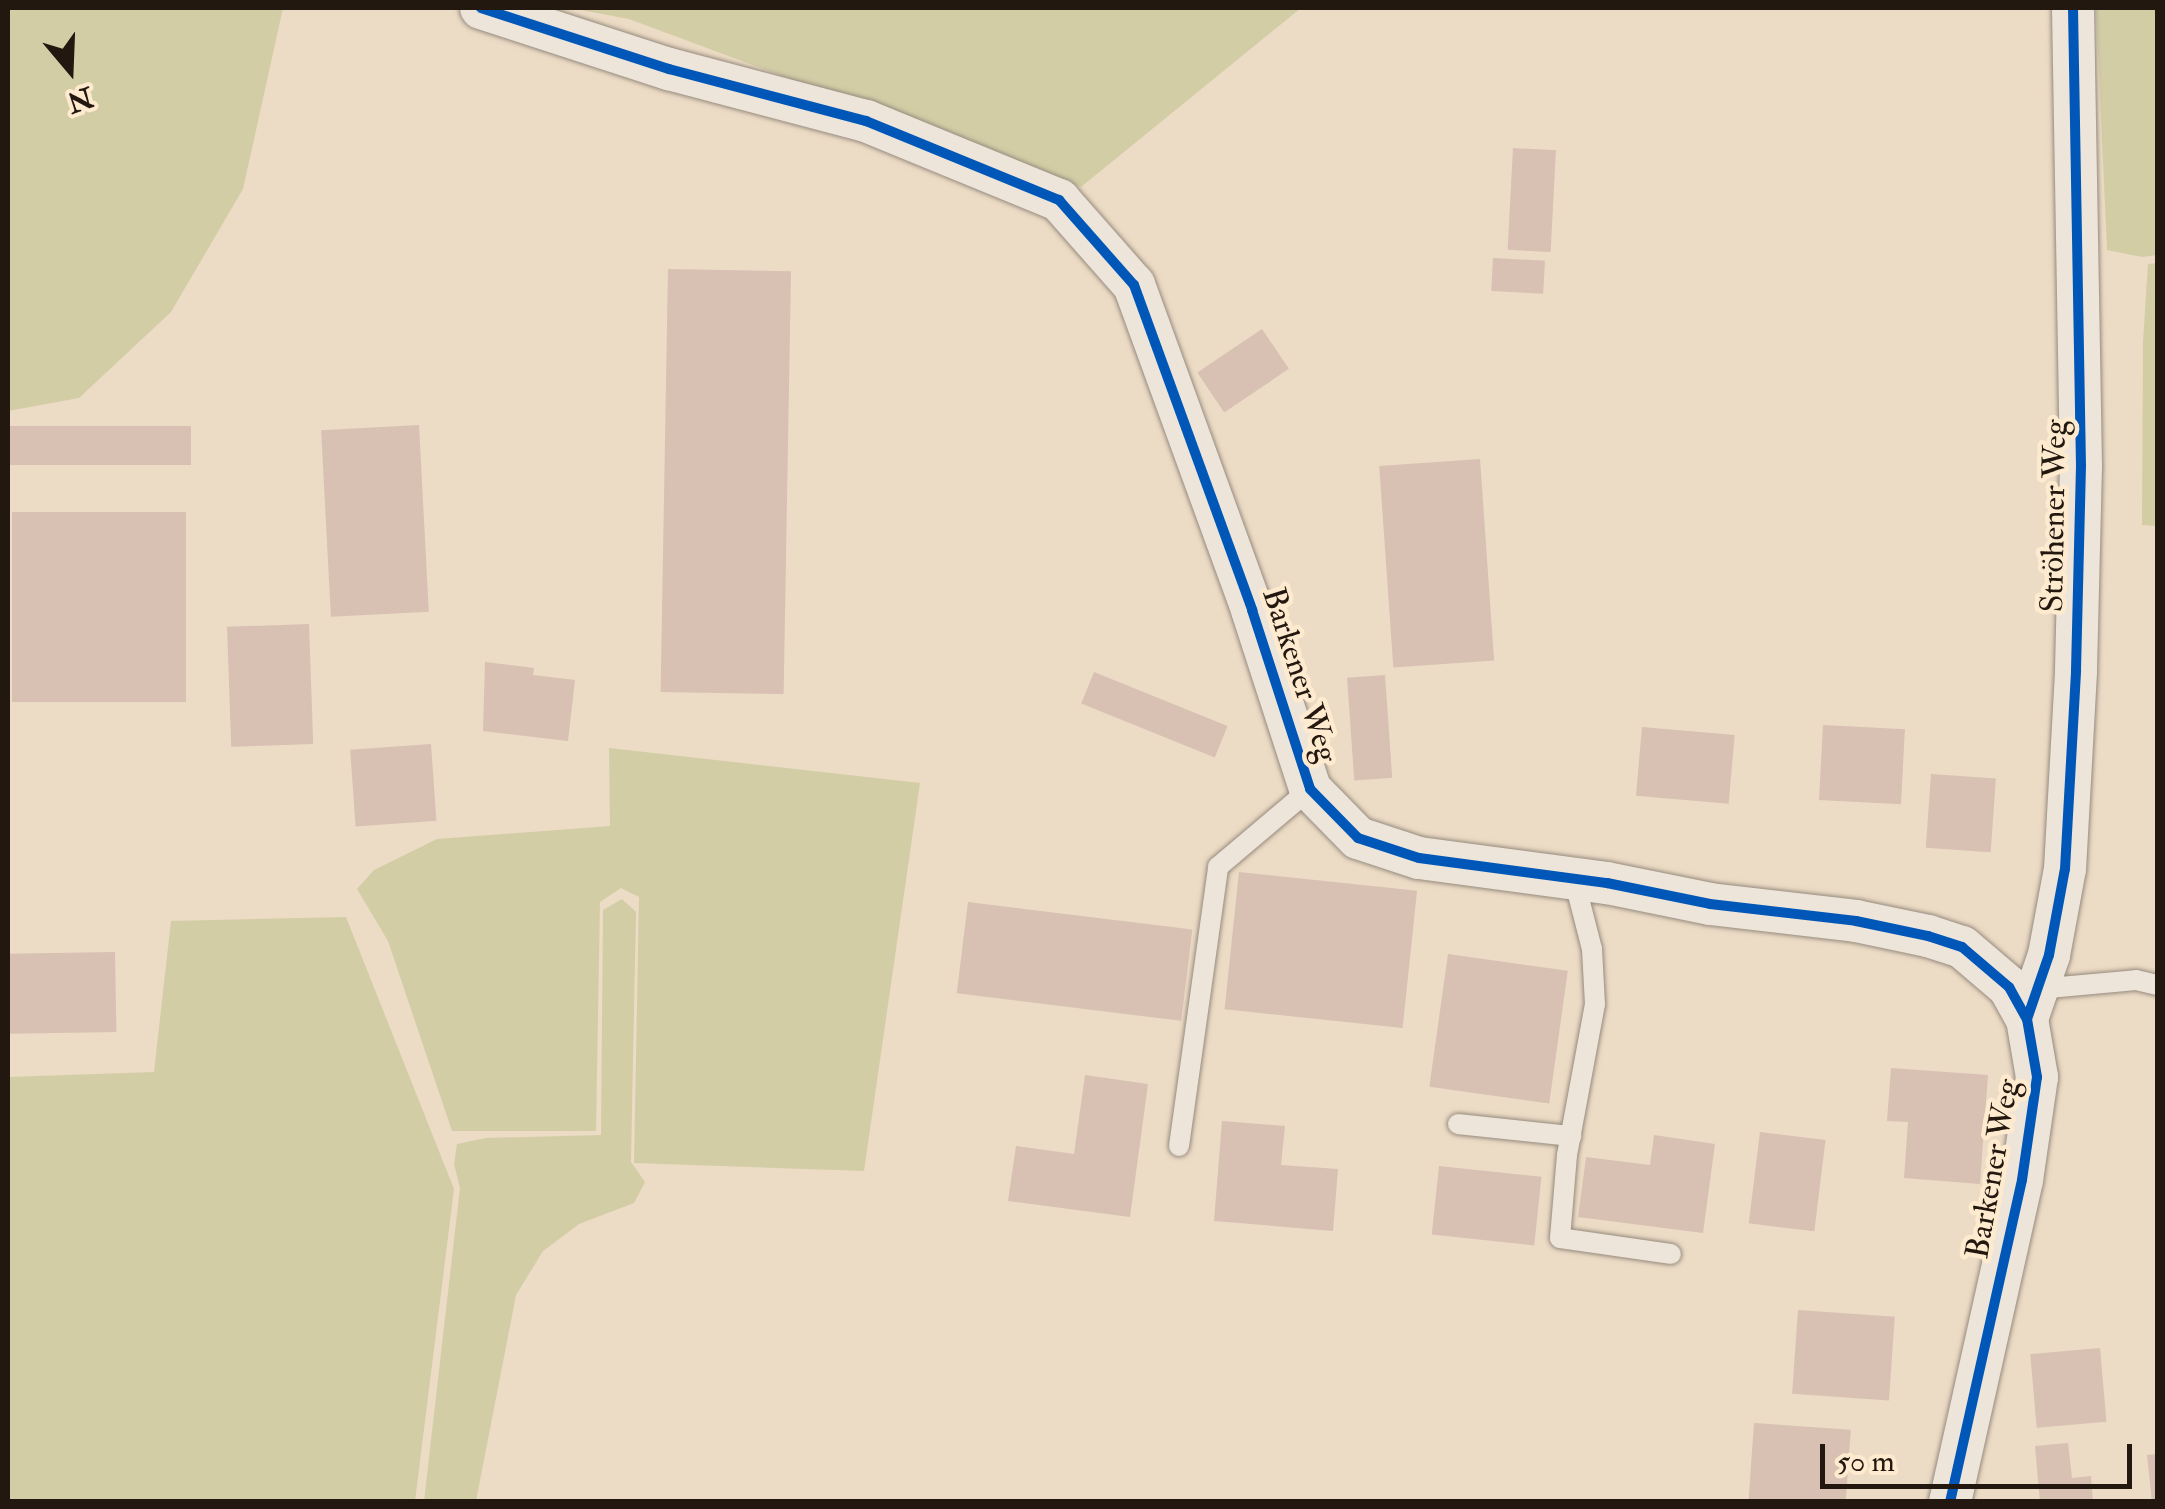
<!DOCTYPE html>
<html>
<head>
<meta charset="utf-8">
<style>
	body { margin:0 }
	#map { position:relative; width:2165px; height:1509px; overflow:hidden; background:#ecdbc5; font-family:"IM FELL Double Pica",serif }
	div>[style] { position:absolute }
	.green>* { inset:0; background:#d3cda6 }
	.building>* { inset:0; background:#d8c0b3; transform-origin:0 0 }
	.roads { filter:drop-shadow(0 0 2px #968b7e) drop-shadow(0 0 2px #968b7e) }
	.lane>* { height:20px; margin:-10px; padding:0 10px; transform-origin:10px; border-radius:10px; background:#eee5da }
	.street>* { height:42px; margin:-21px; padding:0 21px; transform-origin:21px; border-radius:21px; background:#eee5da }
	.cycleway>* { height:10px; margin:-5px; padding:0 5px; transform-origin:5px; border-radius:5px; background:#0057b8 }
	span { translate:-50% -50%; white-space:nowrap; text-align:center; line-height:1.15; -webkit-text-stroke:9px #feeace; paint-order:stroke }
	.street-label { font-size:32px; color:#231810 }
	.frame { position:absolute; inset:0; border:10px solid #231810; pointer-events:none }
	.north { position:absolute; left:20px; top:20px; width:100px; height:100px; -webkit-text-stroke:8px #feeace; paint-order:stroke; rotate:161deg; font-size:28px; font-weight:700; line-height:40px; text-align:center; color:#231810 }
	.north::after { content:''; display:block; margin:auto; width:35px; height:45px; background:#231810; clip-path:polygon(50% 0,100% 100%,50% 72%,0 100%) }
	.scale { position:absolute; left:1820px; top:1444px; width:312px; height:45px; box-sizing:border-box; border:5px solid #231810; border-top:0; padding-left:12px; font-size:30px; line-height:35px; white-space:nowrap; color:#231810; -webkit-text-stroke:8px #feeace; paint-order:stroke }
</style>
</head>
<body>
<div id="map">
	<div class="green">
		<i style="clip-path:polygon(8px 8px,283px 8px,243px 189px,171px 312px,79px 398px,8px 411px)"></i>
		<i style="clip-path:polygon(570px 8px,1301px 8px,1081px 187px,629px 19px)"></i>
		<i style="clip-path:polygon(2096px 8px,2157px 8px,2157px 255px,2142px 257px,2107px 250px)"></i>
		<i style="clip-path:polygon(2157px 263px,2158px 263px,2157px 526px,2142px 525px,2143px 342px,2148px 264px)"></i>
		<i style="clip-path:polygon(609px 748px,920px 783px,864px 1171px,634px 1163px,639px 897px,621px 888px,600px 902px,596px 1131px,452px 1131px,388px 941px,357px 889px,374px 870px,437px 839px,610px 826px)"></i>
		<i style="clip-path:polygon(622px 899px,636px 912px,631px 1162px,645px 1182px,634px 1203px,579px 1224px,543px 1251px,516px 1295px,476px 1501px,424px 1501px,460px 1188px,454px 1164px,457px 1144px,486px 1138px,601px 1135px,603px 910px)"></i>
		<i style="clip-path:polygon(346px 917px,454px 1189px,415px 1501px,8px 1501px,8px 1077px,154px 1072px,171px 921px)"></i>
	</div>
	<div class="building">
		<i style="left:1513px;top:148px;width:43px;height:102px;rotate:3deg"></i>
		<i style="left:1493px;top:258px;width:52px;height:33px;rotate:3deg"></i>
		<i style="left:668px;top:269px;width:123px;height:423px;rotate:1deg"></i>
		<i style="left:1262px;top:329px;width:48px;height:78px;rotate:56deg"></i>
		<i style="left:419px;top:425px;width:187px;height:98px;rotate:87deg"></i>
		<i style="left:8px;top:426px;width:183px;height:39px"></i>
		<i style="left:1480px;top:459px;width:202px;height:101px;rotate:86deg"></i>
		<i style="left:12px;top:512px;width:174px;height:190px"></i>
		<i style="left:309px;top:624px;width:120px;height:82px;rotate:88deg"></i>
		<i style="clip-path:polygon(485px 662px,534px 668px,533px 675px,575px 680px,568px 741px,483px 731px)"></i>
		<i style="left:1094px;top:672px;width:144px;height:34px;rotate:22deg"></i>
		<i style="left:1385px;top:675px;width:103px;height:38px;rotate:86deg"></i>
		<i style="left:1823px;top:725px;width:82px;height:75px;rotate:3deg"></i>
		<i style="left:1642px;top:727px;width:93px;height:69px;rotate:5deg"></i>
		<i style="left:431px;top:744px;width:77px;height:81px;rotate:86deg"></i>
		<i style="left:1931px;top:774px;width:65px;height:74px;rotate:4deg"></i>
		<i style="left:1239px;top:872px;width:179px;height:138px;rotate:6deg"></i>
		<i style="left:968px;top:902px;width:226px;height:92px;rotate:7deg"></i>
		<i style="left:115px;top:952px;width:80px;height:107px;rotate:89deg"></i>
		<i style="left:1448px;top:954px;width:121px;height:134px;rotate:8deg"></i>
		<i style="clip-path:polygon(1891px 1068px,1988px 1075px,1980px 1184px,1904px 1178px,1908px 1122px,1887px 1121px)"></i>
		<i style="clip-path:polygon(1085px 1075px,1148px 1084px,1130px 1217px,1008px 1201px,1016px 1146px,1074px 1154px)"></i>
		<i style="clip-path:polygon(1222px 1121px,1285px 1126px,1281px 1165px,1338px 1169px,1333px 1231px,1214px 1221px)"></i>
		<i style="left:1760px;top:1132px;width:66px;height:92px;rotate:7deg"></i>
		<i style="clip-path:polygon(1654px 1135px,1715px 1144px,1703px 1233px,1578px 1217px,1586px 1157px,1650px 1165px)"></i>
		<i style="left:1439px;top:1166px;width:103px;height:69px;rotate:6deg"></i>
		<i style="left:1798px;top:1310px;width:97px;height:84px;rotate:4deg"></i>
		<i style="left:2100px;top:1348px;width:74px;height:70px;rotate:85deg"></i>
		<i style="left:1754px;top:1423px;width:97px;height:79px;rotate:4deg"></i>
		<i style="clip-path:polygon(2068px 1443px,2072px 1478px,2091px 1476px,2093px 1502px,2040px 1502px,2035px 1446px)"></i>
		<i style="clip-path:polygon(2158px 1454px,2158px 1502px,2152px 1502px,2147px 1455px)"></i>
	</div>
	<div class="roads">
		<div class="lane">
			<i style="left:1574px;top:879px;width:72px;rotate:75.6deg"></i>
			<i style="left:1592px;top:949px;width:55px;rotate:86.9deg"></i>
			<i style="left:1595px;top:1004px;width:154px;rotate:100.5deg"></i>
			<i style="left:1567px;top:1155px;width:83px;rotate:94.8deg"></i>
			<i style="left:1560px;top:1238px;width:112px;rotate:8.2deg"></i>
			<i style="left:2038px;top:989px;width:98px;rotate:-5.2deg"></i>
			<i style="left:2136px;top:980px;width:23px;rotate:13deg"></i>
			<i style="left:1458px;top:1124px;width:114px;rotate:6.1deg"></i>
			<i style="left:1179px;top:1146px;width:282px;rotate:-82deg"></i>
			<i style="left:1218px;top:867px;width:121px;rotate:-40.3deg"></i>
		</div>
		<div class="street">
			<i style="left:481px;top:8px;width:198px;rotate:18deg"></i>
			<i style="left:669px;top:69px;width:204px;rotate:14.8deg"></i>
			<i style="left:866px;top:121px;width:209px;rotate:22.3deg"></i>
			<i style="left:1059px;top:200px;width:113px;rotate:48.6deg"></i>
			<i style="left:1134px;top:285px;width:346px;rotate:70deg"></i>
			<i style="left:1252px;top:610px;width:188px;rotate:72deg"></i>
			<i style="left:1310px;top:789px;width:69px;rotate:45.6deg"></i>
			<i style="left:1358px;top:838px;width:64px;rotate:18.2deg"></i>
			<i style="left:1419px;top:858px;width:190px;rotate:7.6deg"></i>
			<i style="left:1607px;top:883px;width:105px;rotate:11.5deg"></i>
			<i style="left:1710px;top:904px;width:147px;rotate:6.6deg"></i>
			<i style="left:1856px;top:921px;width:74px;rotate:11.8deg"></i>
			<i style="left:1928px;top:936px;width:36px;rotate:18deg"></i>
			<i style="left:1962px;top:947px;width:62px;rotate:40.4deg"></i>
			<i style="left:2009px;top:987px;width:37px;rotate:61deg"></i>
			<i style="left:2027px;top:1019px;width:59px;rotate:80.2deg"></i>
			<i style="left:2037px;top:1077px;width:104px;rotate:98.3deg"></i>
			<i style="left:2022px;top:1180px;width:330px;rotate:102.6deg"></i>
			<i style="left:2027px;top:1019px;width:68px;rotate:-71deg"></i>
			<i style="left:2049px;top:955px;width:87px;rotate:-79.5deg"></i>
			<i style="left:2065px;top:869px;width:199px;rotate:-86.8deg"></i>
			<i style="left:2076px;top:670px;width:204px;rotate:-88.6deg"></i>
			<i style="left:2081px;top:466px;width:458px;rotate:-91deg"></i>
		</div>
	</div>
	<div class="cycleway">
		<i style="left:481px;top:8px;width:198px;rotate:18deg"></i>
		<i style="left:669px;top:69px;width:204px;rotate:14.8deg"></i>
		<i style="left:866px;top:121px;width:209px;rotate:22.3deg"></i>
		<i style="left:1059px;top:200px;width:113px;rotate:48.6deg"></i>
		<i style="left:1134px;top:285px;width:346px;rotate:70deg"></i>
		<i style="left:1252px;top:610px;width:188px;rotate:72deg"></i>
		<i style="left:1310px;top:789px;width:69px;rotate:45.6deg"></i>
		<i style="left:1358px;top:838px;width:64px;rotate:18.2deg"></i>
		<i style="left:1419px;top:858px;width:190px;rotate:7.6deg"></i>
		<i style="left:1607px;top:883px;width:105px;rotate:11.5deg"></i>
		<i style="left:1710px;top:904px;width:147px;rotate:6.6deg"></i>
		<i style="left:1856px;top:921px;width:74px;rotate:11.8deg"></i>
		<i style="left:1928px;top:936px;width:36px;rotate:18deg"></i>
		<i style="left:1962px;top:947px;width:62px;rotate:40.4deg"></i>
		<i style="left:2009px;top:987px;width:37px;rotate:61deg"></i>
		<i style="left:2027px;top:1019px;width:59px;rotate:80.2deg"></i>
		<i style="left:2037px;top:1077px;width:104px;rotate:98.3deg"></i>
		<i style="left:2022px;top:1180px;width:330px;rotate:102.6deg"></i>
		<i style="left:2027px;top:1019px;width:68px;rotate:-71deg"></i>
		<i style="left:2049px;top:955px;width:87px;rotate:-79.5deg"></i>
		<i style="left:2065px;top:869px;width:199px;rotate:-86.8deg"></i>
		<i style="left:2076px;top:670px;width:204px;rotate:-88.6deg"></i>
		<i style="left:2081px;top:466px;width:458px;rotate:-91deg"></i>
	</div>
	<div class="street-label">
		<span style="left:2054px;top:516px;rotate:-89deg">Ströhener Weg</span>
		<span style="left:1300px;top:675px;rotate:72deg">Barkener Weg</span>
		<span style="left:1993px;top:1169px;rotate:-80deg">Barkener Weg</span>
	</div>
	<div class="frame"></div>
	<div class="north">N</div>
	<div class="scale">50 m</div>
</div>
</body>
</html>
